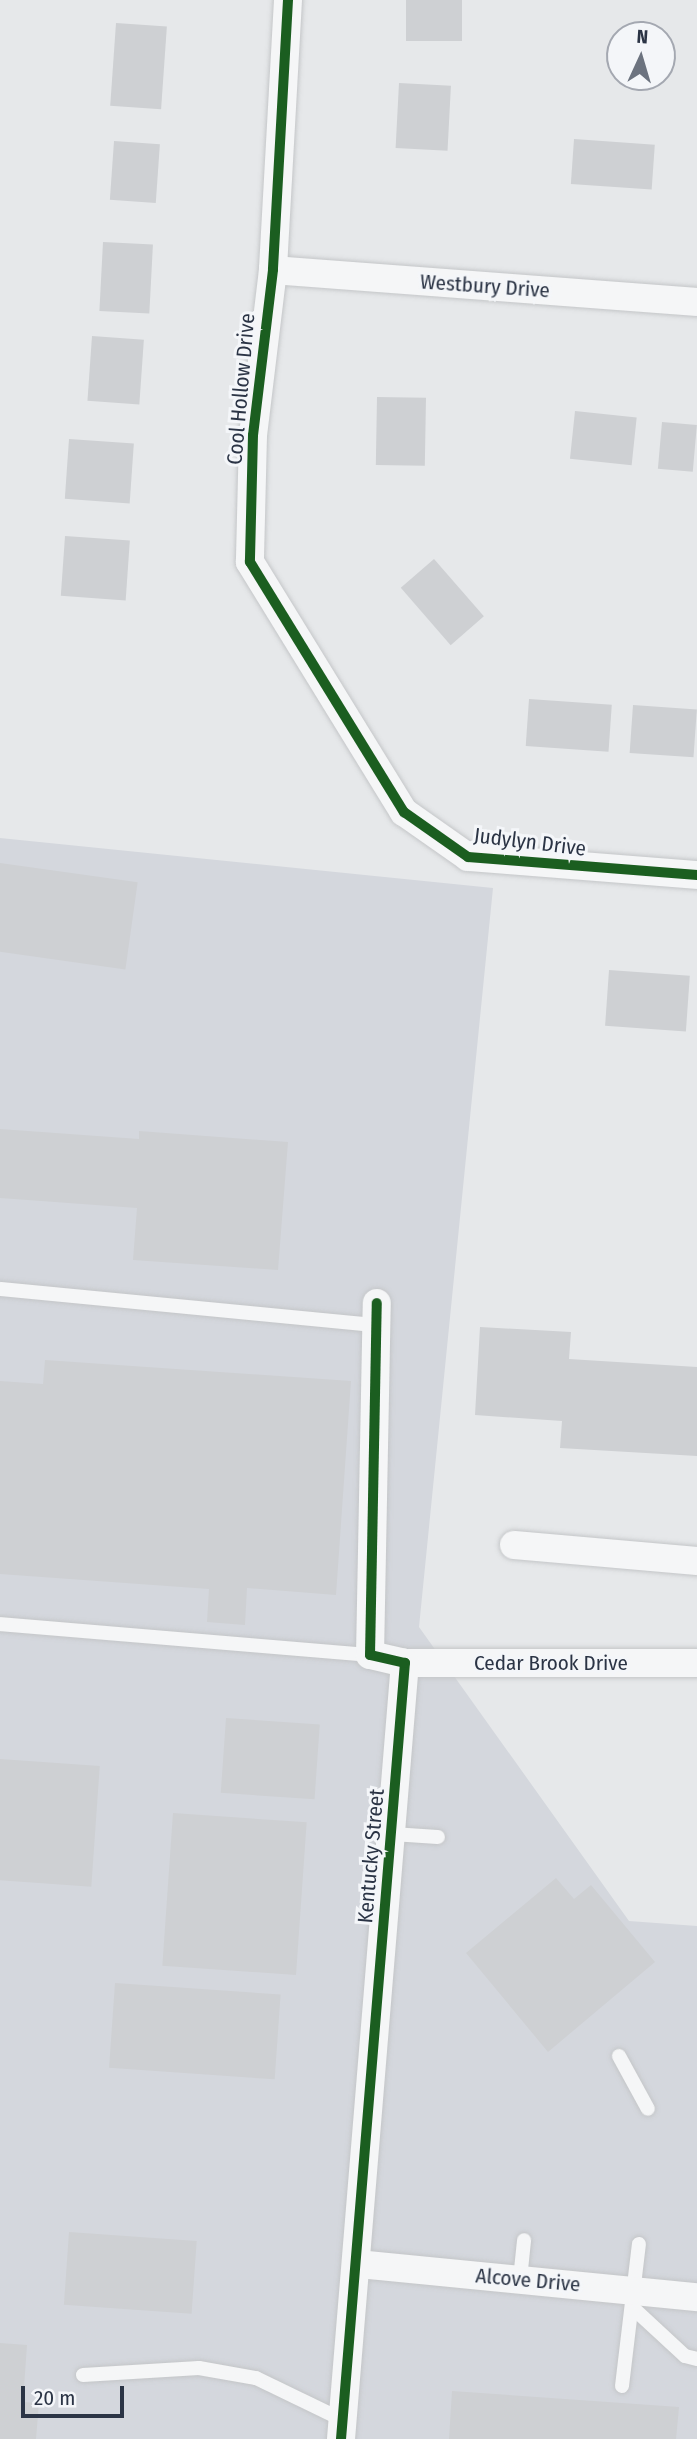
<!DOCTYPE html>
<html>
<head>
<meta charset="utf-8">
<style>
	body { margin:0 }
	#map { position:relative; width:697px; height:2439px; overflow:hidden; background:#e6e8ea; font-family:"Fira Sans Condensed",sans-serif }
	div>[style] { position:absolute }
	.built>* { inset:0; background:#d4d7dd }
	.building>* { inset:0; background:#ced0d3; transform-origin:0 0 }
	.roads { filter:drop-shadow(0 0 2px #c4c6c8) drop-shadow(0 0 2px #c4c6c8) }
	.service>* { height:14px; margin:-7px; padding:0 7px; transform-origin:7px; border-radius:7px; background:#f5f6f7 }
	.minor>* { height:28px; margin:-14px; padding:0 14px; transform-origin:14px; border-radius:14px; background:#f5f6f7 }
	.cycleway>* { height:10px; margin:-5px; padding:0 5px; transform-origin:5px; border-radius:5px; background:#1b5e20 }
	span { translate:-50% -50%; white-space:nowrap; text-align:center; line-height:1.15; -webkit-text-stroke:6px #f4f6f9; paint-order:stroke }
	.street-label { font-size:21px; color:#2b3445 }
	.north { position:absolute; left:606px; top:21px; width:70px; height:70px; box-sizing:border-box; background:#f4f6f9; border:2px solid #a4a8b1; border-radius:50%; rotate:4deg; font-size:19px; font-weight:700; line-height:28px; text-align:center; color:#2b3445 }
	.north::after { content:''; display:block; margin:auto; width:24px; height:32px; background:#6c737f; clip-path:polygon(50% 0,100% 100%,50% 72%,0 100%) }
	.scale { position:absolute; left:21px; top:2386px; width:103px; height:32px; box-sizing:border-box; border:4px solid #2b3445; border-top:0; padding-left:9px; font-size:21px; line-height:24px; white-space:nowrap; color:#2b3445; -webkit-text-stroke:5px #f4f6f9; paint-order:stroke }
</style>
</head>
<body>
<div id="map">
	<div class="built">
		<i style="clip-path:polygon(0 838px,493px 888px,419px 1627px,629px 1921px,697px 1926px,697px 2439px,0 2439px)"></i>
	</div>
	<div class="building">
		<i style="left:406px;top:0;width:56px;height:41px"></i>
		<i style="left:116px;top:23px;width:51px;height:83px;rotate:4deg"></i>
		<i style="left:399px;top:83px;width:52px;height:65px;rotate:3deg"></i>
		<i style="left:574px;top:139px;width:81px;height:45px;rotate:4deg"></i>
		<i style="left:114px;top:141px;width:46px;height:59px;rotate:4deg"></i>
		<i style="left:103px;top:242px;width:50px;height:69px;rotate:3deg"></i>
		<i style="left:92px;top:336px;width:52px;height:65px;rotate:4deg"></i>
		<i style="left:377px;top:397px;width:49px;height:68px;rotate:1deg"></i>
		<i style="left:575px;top:411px;width:62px;height:48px;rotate:6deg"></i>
		<i style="left:662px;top:422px;width:35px;height:47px;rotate:5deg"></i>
		<i style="left:69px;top:439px;width:65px;height:60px;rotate:4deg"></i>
		<i style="left:65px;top:536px;width:65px;height:60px;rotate:4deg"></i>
		<i style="left:434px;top:559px;width:76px;height:44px;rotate:49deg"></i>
		<i style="left:529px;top:699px;width:83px;height:47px;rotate:4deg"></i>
		<i style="left:633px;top:705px;width:64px;height:48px;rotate:4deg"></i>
		<i style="left:0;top:863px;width:139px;height:88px;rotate:8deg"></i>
		<i style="left:609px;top:970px;width:81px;height:56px;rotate:4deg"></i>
		<i style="clip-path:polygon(0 1129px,139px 1139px,139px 1131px,288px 1142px,278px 1270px,133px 1260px,137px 1208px,0 1198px)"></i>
		<i style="clip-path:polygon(480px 1327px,571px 1332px,569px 1359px,697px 1367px,697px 1456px,560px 1448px,562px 1421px,475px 1415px)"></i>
		<i style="clip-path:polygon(45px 1360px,351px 1381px,336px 1595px,247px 1588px,245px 1625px,207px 1622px,209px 1589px,0 1574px,0 1381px,43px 1384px)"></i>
		<i style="left:226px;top:1718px;width:94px;height:75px;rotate:4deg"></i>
		<i style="left:0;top:1759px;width:100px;height:121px;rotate:4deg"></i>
		<i style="left:173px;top:1813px;width:134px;height:153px;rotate:4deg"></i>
		<i style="clip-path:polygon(556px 1878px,574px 1899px,591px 1885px,655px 1962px,548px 2052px,466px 1953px)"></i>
		<i style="left:115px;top:1983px;width:166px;height:85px;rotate:4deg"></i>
		<i style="left:69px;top:2232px;width:128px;height:73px;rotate:4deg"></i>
		<i style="clip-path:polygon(0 2343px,27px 2345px,23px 2402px,39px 2403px,36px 2439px,0 2439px)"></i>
		<i style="clip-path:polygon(452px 2391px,679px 2407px,676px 2439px,449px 2439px)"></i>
	</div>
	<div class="roads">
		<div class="service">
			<i style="left:0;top:1289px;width:379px;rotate:5.5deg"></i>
			<i style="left:0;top:1624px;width:371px;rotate:4.8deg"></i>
			<i style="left:392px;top:1834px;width:46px;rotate:3.7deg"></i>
			<i style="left:619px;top:2056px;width:60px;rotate:61.3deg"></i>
			<i style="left:520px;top:2279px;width:39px;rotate:-84deg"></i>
			<i style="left:632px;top:2307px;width:72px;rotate:42.8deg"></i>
			<i style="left:685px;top:2356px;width:12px;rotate:14deg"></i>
			<i style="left:83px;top:2375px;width:116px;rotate:-3.5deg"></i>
			<i style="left:199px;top:2368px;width:58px;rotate:10deg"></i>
			<i style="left:256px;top:2378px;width:97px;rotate:25.8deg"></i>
			<i style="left:622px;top:2386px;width:143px;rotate:-83.2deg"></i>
		</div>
		<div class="minor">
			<i style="left:288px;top:0;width:270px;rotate:93.2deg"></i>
			<i style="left:273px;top:270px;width:166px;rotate:96.9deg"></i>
			<i style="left:253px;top:435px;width:127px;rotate:91.4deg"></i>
			<i style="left:250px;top:562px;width:294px;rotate:58.4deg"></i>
			<i style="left:404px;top:812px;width:78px;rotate:35.1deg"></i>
			<i style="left:468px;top:857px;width:230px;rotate:4.5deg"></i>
			<i style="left:273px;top:270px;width:425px;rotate:4.3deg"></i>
			<i style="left:514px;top:1545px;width:184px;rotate:5deg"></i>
			<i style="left:405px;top:1663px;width:292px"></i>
			<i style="left:358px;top:2264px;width:341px;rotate:5.6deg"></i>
			<i style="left:341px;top:2439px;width:779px;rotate:-85.29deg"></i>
			<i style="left:405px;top:1663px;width:36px;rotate:-167deg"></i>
			<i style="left:370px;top:1655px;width:352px;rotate:-88.9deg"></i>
		</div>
	</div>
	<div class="cycleway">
		<i style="left:288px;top:0;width:270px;rotate:93.2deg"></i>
		<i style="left:273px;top:270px;width:166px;rotate:96.9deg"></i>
		<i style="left:253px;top:435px;width:127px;rotate:91.4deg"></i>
		<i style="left:250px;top:562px;width:294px;rotate:58.4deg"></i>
		<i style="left:404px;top:812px;width:78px;rotate:35.1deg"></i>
		<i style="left:468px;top:857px;width:230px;rotate:4.5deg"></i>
		<i style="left:341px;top:2439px;width:779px;rotate:-85.29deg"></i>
		<i style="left:405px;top:1663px;width:36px;rotate:-167deg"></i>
		<i style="left:370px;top:1655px;width:352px;rotate:-88.9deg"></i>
	</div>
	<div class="street-label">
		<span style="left:485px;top:286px;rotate:4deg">Westbury Drive</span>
		<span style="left:241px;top:389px;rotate:-85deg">Cool Hollow Drive</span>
		<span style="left:530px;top:842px;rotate:7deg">Judylyn Drive</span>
		<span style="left:551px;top:1663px">Cedar Brook Drive</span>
		<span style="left:371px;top:1856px;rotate:-85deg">Kentucky Street</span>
		<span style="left:528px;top:2280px;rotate:5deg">Alcove Drive</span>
	</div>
	<div class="north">N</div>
	<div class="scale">20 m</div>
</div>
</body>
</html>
